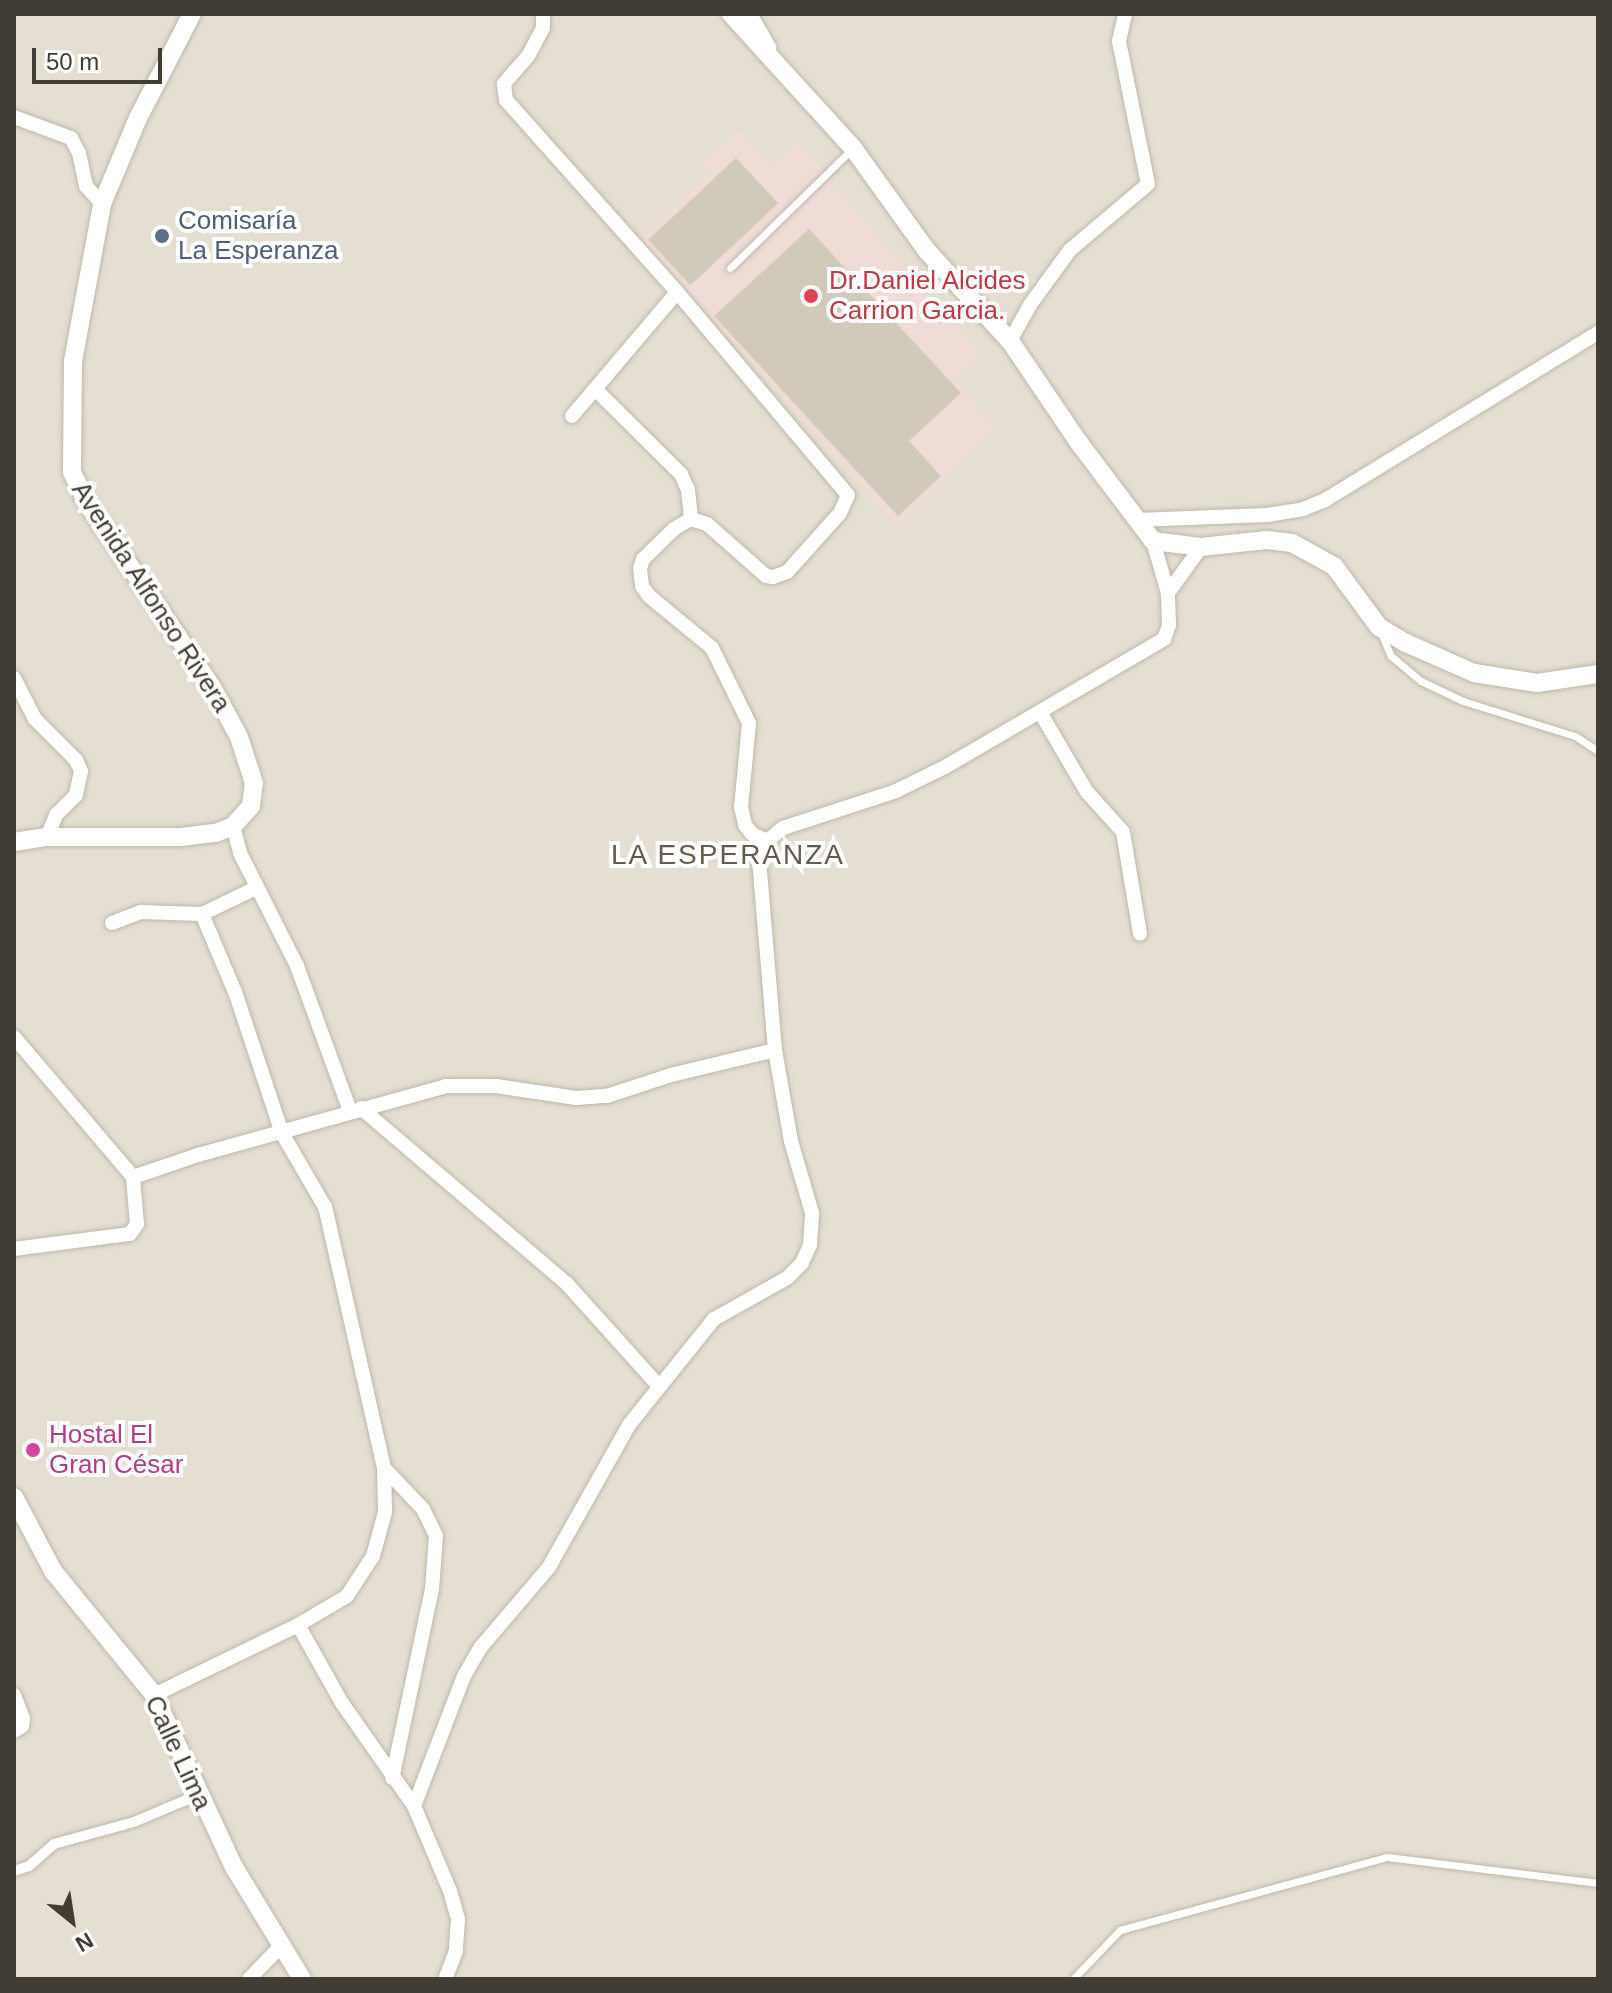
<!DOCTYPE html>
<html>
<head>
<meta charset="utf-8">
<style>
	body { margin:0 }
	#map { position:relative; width:1612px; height:1993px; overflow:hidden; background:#f0ede3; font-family:Helvetica,sans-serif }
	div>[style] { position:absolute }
	.residential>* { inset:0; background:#e4dfd2; transform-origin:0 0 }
	.medical>* { inset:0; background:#f0dcd7 }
	.building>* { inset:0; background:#d1c9ba; transform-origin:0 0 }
	.roads { filter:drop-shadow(0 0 2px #beb8aa) drop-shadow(0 0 2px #beb8aa) }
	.service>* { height:7px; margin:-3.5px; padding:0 3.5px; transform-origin:3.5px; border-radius:3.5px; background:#fff }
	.pedestrian>* { height:10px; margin:-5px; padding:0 5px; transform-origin:5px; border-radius:5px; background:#fff }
	.minor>* { height:14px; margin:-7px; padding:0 7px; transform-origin:7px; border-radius:7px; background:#fff }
	.tertiary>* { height:18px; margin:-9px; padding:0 9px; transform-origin:9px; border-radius:9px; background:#fff }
	.dots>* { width:22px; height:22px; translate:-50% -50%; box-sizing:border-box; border:4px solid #fff; border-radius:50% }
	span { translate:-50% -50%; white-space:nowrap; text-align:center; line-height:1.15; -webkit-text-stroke:8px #fff; paint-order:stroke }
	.service-label { font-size:26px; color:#4e5e75 }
	.left { translate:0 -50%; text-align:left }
	.health-label { font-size:26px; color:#be3a42 }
	.street-label { font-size:26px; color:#413d34 }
	.hotel-label { font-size:26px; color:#b23c85 }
	.neighbourhood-label { font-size:28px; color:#635b4c; letter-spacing:2px }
	.frame { position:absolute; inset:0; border:16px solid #413d34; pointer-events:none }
	.north { position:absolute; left:32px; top:1881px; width:80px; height:80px; -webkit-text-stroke:6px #fff; paint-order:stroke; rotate:150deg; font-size:22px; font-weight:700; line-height:32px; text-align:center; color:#413d34 }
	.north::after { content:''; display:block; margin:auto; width:28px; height:36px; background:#413d34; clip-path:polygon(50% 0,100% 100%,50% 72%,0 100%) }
	.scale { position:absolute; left:32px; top:48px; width:130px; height:36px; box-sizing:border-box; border:4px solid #413d34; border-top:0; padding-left:10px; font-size:24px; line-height:28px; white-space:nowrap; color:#413d34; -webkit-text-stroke:6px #fff; paint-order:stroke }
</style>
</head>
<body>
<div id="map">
	<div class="residential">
		<i style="left:14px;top:14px;width:1584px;height:1965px"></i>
	</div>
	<div class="medical">
		<i style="clip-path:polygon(741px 130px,773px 164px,797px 143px,982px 354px,954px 379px,996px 428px,898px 528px,640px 238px,711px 173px,702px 162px)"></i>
	</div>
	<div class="building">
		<i style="left:736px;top:158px;width:62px;height:120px;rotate:47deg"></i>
		<i style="clip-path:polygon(809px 229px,961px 393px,909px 441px,941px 476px,898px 516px,714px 316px)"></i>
	</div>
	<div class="roads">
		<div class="service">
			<i style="left:730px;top:268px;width:169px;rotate:-44.3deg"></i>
			<i style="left:1381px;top:633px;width:25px;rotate:67deg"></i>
			<i style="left:1391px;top:656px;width:39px;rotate:40deg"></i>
			<i style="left:1421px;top:681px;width:47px;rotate:25.5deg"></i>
			<i style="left:1463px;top:701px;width:117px;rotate:17.4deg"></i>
			<i style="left:1575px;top:736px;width:27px;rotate:33deg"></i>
			<i style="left:1073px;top:1979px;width:68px;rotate:-46.2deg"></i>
			<i style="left:1120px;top:1930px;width:277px;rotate:-15.3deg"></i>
			<i style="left:1387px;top:1857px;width:213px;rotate:7deg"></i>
		</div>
		<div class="pedestrian">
			<i style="left:14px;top:1871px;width:16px;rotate:-18deg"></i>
			<i style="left:29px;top:1866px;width:33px;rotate:-41deg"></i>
			<i style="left:54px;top:1844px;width:83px;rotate:-15.4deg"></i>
			<i style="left:134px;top:1822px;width:69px;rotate:-22.9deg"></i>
		</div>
		<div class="minor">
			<i style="left:543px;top:14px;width:14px;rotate:90deg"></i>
			<i style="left:543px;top:28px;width:32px;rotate:118deg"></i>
			<i style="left:528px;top:56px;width:37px;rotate:131deg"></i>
			<i style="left:504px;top:84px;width:16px;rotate:83deg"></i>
			<i style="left:506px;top:100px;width:257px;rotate:48.3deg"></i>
			<i style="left:677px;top:292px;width:265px;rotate:49.9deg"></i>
			<i style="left:848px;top:495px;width:20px;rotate:114deg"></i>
			<i style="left:840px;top:513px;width:79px;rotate:131.9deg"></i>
			<i style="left:787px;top:572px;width:15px;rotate:160deg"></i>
			<i style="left:773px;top:577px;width:7px;rotate:-172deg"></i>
			<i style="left:766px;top:576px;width:79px;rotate:-138.6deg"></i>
			<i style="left:707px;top:524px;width:17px;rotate:-163deg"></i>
			<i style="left:691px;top:519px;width:20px;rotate:150deg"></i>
			<i style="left:674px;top:529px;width:43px;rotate:135.9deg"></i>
			<i style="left:643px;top:559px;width:10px;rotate:107deg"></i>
			<i style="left:640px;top:569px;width:17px;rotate:83deg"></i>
			<i style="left:642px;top:586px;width:12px;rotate:55deg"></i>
			<i style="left:649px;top:596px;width:82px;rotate:39.5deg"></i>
			<i style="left:712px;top:648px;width:84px;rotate:63.7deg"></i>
			<i style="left:749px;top:723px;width:84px;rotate:95.4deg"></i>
			<i style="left:741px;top:807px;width:18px;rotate:77deg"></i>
			<i style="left:745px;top:825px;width:11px;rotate:52deg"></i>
			<i style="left:752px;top:834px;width:17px;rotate:25deg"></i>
			<i style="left:750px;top:14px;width:39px;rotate:60deg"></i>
			<i style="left:14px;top:117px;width:61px;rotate:20.2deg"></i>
			<i style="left:71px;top:138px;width:17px;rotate:62deg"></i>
			<i style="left:79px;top:153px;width:34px;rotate:78deg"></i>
			<i style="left:86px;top:186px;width:24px;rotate:48deg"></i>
			<i style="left:1010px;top:341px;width:41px;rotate:-60.9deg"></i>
			<i style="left:1030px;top:305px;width:68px;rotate:-54deg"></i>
			<i style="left:1070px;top:250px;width:102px;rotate:-40.2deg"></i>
			<i style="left:1148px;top:184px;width:146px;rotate:-101.5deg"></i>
			<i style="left:1119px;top:41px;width:28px;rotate:-77deg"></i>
			<i style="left:596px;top:390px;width:120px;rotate:44.7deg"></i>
			<i style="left:681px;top:474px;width:17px;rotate:66deg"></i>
			<i style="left:688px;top:490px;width:29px;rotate:84deg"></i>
			<i style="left:572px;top:416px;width:162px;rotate:-49.7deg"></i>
			<i style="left:1136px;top:520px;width:131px;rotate:-2.2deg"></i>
			<i style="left:1267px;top:515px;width:36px;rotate:-9deg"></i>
			<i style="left:1303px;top:509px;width:24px;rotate:-22deg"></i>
			<i style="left:1325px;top:500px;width:320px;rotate:-31.5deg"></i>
			<i style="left:1168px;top:593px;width:57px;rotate:-54.3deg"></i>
			<i style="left:14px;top:678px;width:46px;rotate:62.9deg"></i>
			<i style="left:35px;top:719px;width:58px;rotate:45deg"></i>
			<i style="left:76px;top:760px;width:12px;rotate:66deg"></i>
			<i style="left:81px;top:771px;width:25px;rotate:102deg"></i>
			<i style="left:76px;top:795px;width:28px;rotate:135deg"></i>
			<i style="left:56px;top:815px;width:24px;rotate:112deg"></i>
			<i style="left:1040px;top:712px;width:93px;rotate:59.6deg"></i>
			<i style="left:1087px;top:792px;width:54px;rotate:48deg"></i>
			<i style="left:1123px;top:832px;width:103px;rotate:80.5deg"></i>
			<i style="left:233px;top:826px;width:28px;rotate:75deg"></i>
			<i style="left:240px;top:853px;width:127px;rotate:63.2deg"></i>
			<i style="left:297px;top:966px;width:154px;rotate:69.9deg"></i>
			<i style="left:112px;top:923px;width:31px;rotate:-21deg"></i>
			<i style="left:141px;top:912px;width:61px;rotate:1.9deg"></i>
			<i style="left:202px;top:914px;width:60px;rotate:-25.7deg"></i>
			<i style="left:14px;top:1037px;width:184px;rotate:49.6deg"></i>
			<i style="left:133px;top:1177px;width:69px;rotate:-18.7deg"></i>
			<i style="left:198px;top:1155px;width:257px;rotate:-15.5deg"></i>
			<i style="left:446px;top:1086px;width:50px"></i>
			<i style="left:496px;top:1086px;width:81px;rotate:8.5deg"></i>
			<i style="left:576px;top:1098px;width:31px;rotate:-4deg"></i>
			<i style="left:607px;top:1096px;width:67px;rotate:-18.2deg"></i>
			<i style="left:671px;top:1075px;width:107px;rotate:-13.5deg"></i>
			<i style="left:361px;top:1108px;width:271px;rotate:40.5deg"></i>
			<i style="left:567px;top:1284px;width:137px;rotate:48deg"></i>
			<i style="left:14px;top:1249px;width:117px;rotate:-7.4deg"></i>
			<i style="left:130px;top:1234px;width:12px;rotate:-55deg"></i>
			<i style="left:137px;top:1224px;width:47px;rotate:-94.9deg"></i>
			<i style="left:384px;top:1468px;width:57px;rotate:46.4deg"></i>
			<i style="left:423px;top:1509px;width:30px;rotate:64deg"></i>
			<i style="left:436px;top:1536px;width:53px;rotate:94.3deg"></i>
			<i style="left:432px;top:1589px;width:193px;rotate:101.9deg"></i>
			<i style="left:298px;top:1625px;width:90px;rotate:60.6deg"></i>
			<i style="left:342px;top:1703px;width:126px;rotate:55deg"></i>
			<i style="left:414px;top:1806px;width:92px;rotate:67deg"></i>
			<i style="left:450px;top:1891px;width:29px;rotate:74deg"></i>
			<i style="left:458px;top:1919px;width:32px;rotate:94deg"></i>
			<i style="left:456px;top:1951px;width:30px;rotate:111deg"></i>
			<i style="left:14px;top:1695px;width:25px;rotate:69deg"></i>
			<i style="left:23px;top:1718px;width:8px;rotate:97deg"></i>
			<i style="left:22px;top:1726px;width:9px;rotate:148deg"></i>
			<i style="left:154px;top:1695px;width:160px;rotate:-25.9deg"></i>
			<i style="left:298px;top:1625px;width:57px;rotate:-30.6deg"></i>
			<i style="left:347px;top:1596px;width:48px;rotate:-57deg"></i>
			<i style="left:373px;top:1556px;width:46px;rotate:-74.7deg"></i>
			<i style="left:385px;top:1512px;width:44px;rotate:-91.3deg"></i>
			<i style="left:384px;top:1468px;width:268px;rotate:-102.7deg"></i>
			<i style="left:325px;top:1207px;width:86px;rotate:-120.2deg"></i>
			<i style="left:282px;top:1133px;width:149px;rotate:-108.4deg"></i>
			<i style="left:235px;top:992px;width:85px;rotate:-112.9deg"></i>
			<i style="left:414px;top:1806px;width:139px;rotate:-69deg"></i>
			<i style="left:464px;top:1676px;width:34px;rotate:-60deg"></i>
			<i style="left:481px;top:1647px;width:105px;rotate:-49.6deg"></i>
			<i style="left:549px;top:1567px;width:163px;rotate:-60.6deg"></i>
			<i style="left:629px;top:1425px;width:136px;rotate:-51.3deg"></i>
			<i style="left:714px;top:1319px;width:84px;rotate:-29.3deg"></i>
			<i style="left:787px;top:1278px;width:21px;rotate:-45deg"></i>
			<i style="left:802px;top:1263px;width:20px;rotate:-66deg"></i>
			<i style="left:810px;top:1245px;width:32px;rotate:-86deg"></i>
			<i style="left:812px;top:1213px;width:75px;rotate:-106.3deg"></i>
			<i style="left:791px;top:1141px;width:92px;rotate:-100deg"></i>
			<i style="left:775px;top:1050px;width:193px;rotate:-94.8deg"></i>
			<i style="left:759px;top:858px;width:19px;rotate:-65deg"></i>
			<i style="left:767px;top:841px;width:21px;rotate:-39deg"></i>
			<i style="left:783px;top:828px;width:119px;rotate:-18.1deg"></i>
			<i style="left:896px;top:791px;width:55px;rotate:-26.1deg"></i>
			<i style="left:945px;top:767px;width:254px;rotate:-30.3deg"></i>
			<i style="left:1164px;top:639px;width:15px;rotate:-70deg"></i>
			<i style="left:1169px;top:625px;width:32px;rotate:-92deg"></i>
			<i style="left:1168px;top:593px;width:54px;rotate:-106.1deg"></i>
			<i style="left:249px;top:1979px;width:46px;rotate:-45.9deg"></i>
		</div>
		<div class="tertiary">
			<i style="left:731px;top:14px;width:181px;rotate:47.7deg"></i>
			<i style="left:853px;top:148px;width:127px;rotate:54.3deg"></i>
			<i style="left:927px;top:251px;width:122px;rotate:47.3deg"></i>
			<i style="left:1010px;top:341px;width:120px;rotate:55.9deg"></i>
			<i style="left:1077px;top:440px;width:126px;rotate:53deg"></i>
			<i style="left:1153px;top:541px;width:48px;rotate:7.1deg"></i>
			<i style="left:1201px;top:547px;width:66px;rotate:-6.1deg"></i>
			<i style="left:1267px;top:540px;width:25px;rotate:7deg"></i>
			<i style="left:1292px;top:543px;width:48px;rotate:28.7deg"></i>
			<i style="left:1334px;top:566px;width:76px;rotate:53.6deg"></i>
			<i style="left:1379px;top:627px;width:31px;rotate:31deg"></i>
			<i style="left:1406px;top:643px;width:74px;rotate:23.8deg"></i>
			<i style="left:1474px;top:673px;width:64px;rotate:9deg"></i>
			<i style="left:1537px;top:683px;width:62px;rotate:-8.4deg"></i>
			<i style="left:14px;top:842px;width:33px;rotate:-9deg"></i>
			<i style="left:47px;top:837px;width:134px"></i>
			<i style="left:181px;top:837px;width:35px;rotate:-7deg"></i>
			<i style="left:216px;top:833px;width:18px;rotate:-22deg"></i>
			<i style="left:233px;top:826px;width:27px;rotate:-48deg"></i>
			<i style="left:251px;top:806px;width:23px;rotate:-83deg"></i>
			<i style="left:254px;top:783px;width:48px;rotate:-108.1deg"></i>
			<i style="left:239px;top:737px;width:57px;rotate:-118.4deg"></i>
			<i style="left:212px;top:687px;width:222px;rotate:-124.2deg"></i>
			<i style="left:87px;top:503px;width:34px;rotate:-116deg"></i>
			<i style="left:72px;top:472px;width:111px;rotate:-89.5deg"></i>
			<i style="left:73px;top:361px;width:160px;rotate:-79.5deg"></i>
			<i style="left:102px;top:204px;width:93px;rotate:-67.3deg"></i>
			<i style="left:138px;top:118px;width:117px;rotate:-62.6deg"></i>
			<i style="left:14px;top:1497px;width:84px;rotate:62.2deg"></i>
			<i style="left:53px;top:1571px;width:160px;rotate:50.8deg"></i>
			<i style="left:154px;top:1695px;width:190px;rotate:65.1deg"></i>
			<i style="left:234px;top:1867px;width:131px;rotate:58.7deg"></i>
		</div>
	</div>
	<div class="dots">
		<i style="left:162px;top:236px;background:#5c6f8a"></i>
		<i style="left:811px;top:296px;background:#e0444e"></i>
		<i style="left:33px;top:1450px;background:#d1479c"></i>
	</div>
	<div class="service-label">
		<span class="left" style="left:178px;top:236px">Comisaría<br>La Esperanza</span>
	</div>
	<div class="health-label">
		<span class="left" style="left:829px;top:296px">Dr.Daniel Alcides<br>Carrion Garcia.</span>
	</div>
	<div class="street-label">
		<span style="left:151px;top:597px;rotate:57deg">Avenida Alfonso Rivera</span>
		<span style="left:178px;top:1753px;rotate:65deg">Calle Lima</span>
	</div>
	<div class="hotel-label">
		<span class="left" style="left:49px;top:1450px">Hostal El<br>Gran César</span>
	</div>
	<div class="neighbourhood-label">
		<span style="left:728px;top:855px">LA ESPERANZA</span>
	</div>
	<div class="frame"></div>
	<div class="north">N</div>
	<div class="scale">50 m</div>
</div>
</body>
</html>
